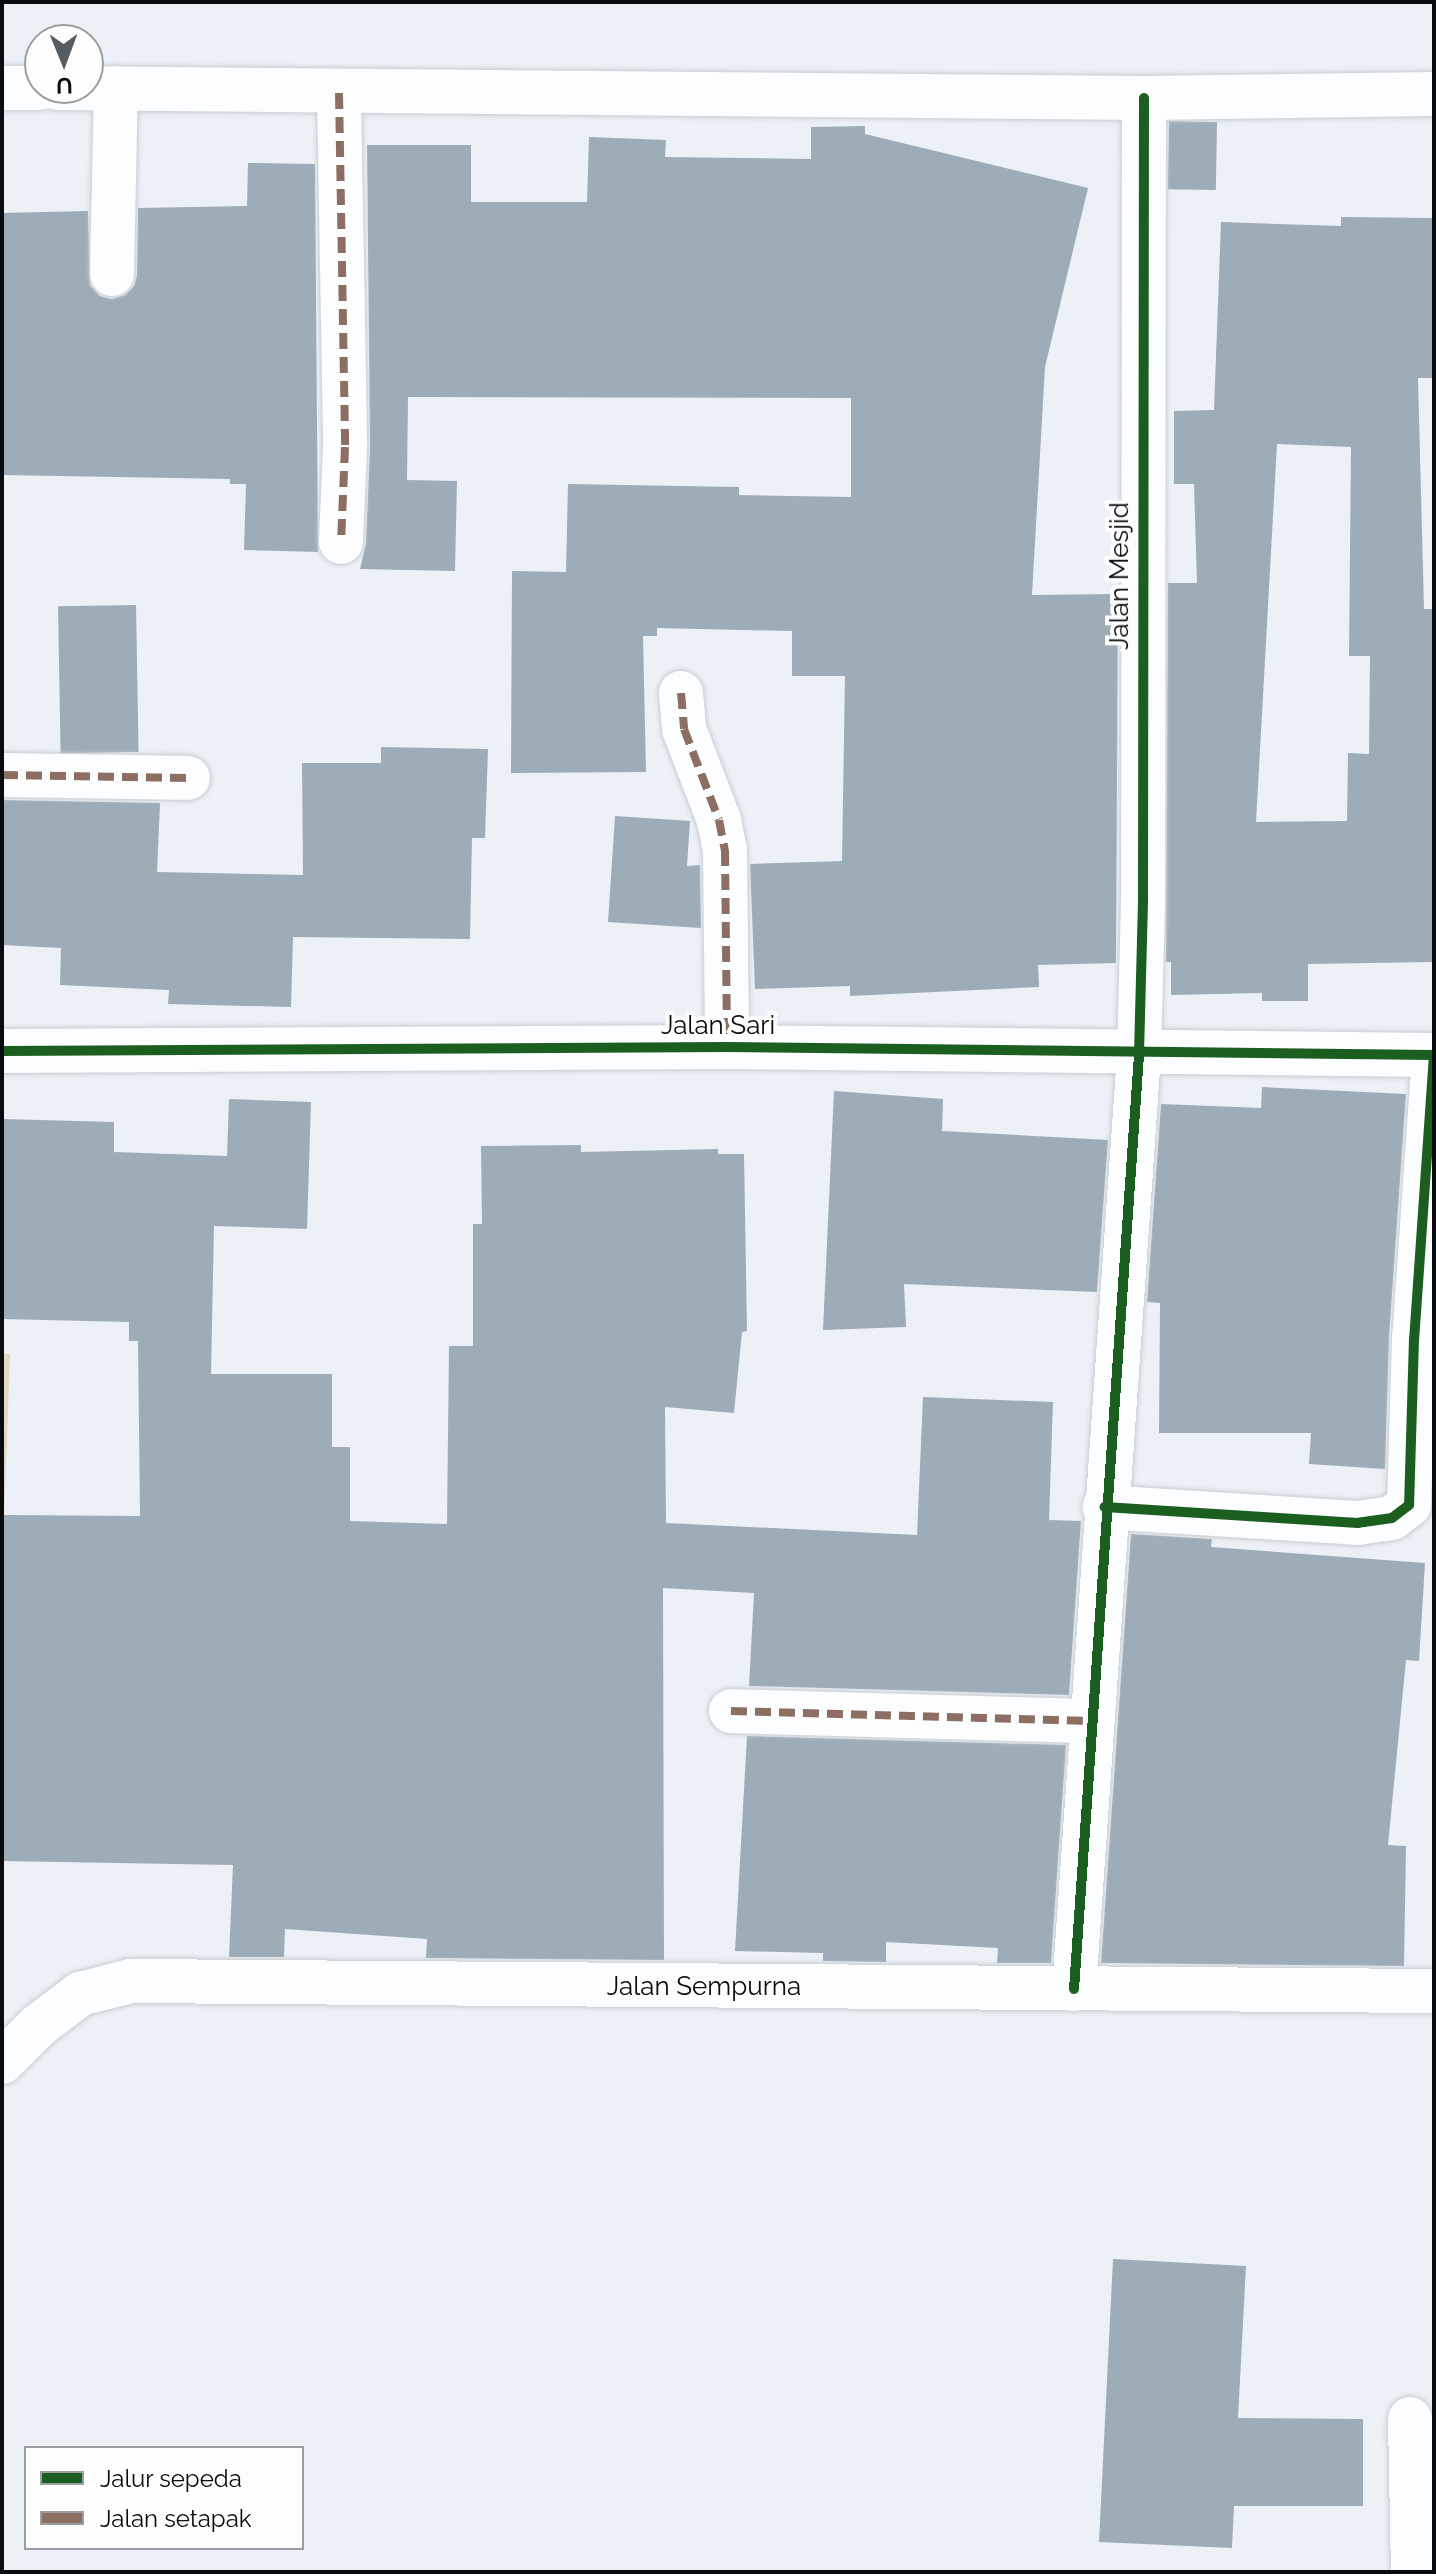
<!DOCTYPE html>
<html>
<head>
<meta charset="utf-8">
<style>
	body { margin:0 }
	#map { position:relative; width:1436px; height:2574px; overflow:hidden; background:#ebf1f7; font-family:Raleway,sans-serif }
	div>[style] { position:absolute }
	.green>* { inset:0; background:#e4d8c3 }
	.building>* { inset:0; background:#9dacb7; transform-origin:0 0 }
	.roads { filter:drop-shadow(0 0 2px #c8cdd1) drop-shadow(0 0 2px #c8cdd1) }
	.minor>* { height:44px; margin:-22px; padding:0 22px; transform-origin:22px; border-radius:22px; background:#fcfdfe }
	.quiet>* { height:8px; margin-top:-4px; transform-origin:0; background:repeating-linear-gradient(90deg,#8d6e63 0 16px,transparent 0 24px) }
	.cycleway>* { height:10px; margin:-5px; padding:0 5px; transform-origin:5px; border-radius:5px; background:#1b5e20 }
	span { translate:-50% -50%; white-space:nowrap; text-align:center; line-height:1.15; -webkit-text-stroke:8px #fdfdfd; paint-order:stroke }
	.street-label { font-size:26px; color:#080c0f }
	.frame { position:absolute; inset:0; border:4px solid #080c0f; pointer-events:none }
	.legend { position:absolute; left:24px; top:2446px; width:280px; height:104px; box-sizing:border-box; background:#fdfdfd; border:2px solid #9b9d9e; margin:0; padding:10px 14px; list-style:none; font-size:24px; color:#080c0f }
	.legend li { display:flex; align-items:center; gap:16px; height:40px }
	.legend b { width:40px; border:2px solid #9b9d9e }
	.north { position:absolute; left:24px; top:24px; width:80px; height:80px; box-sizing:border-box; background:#fdfdfd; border:2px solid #9b9d9e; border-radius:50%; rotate:179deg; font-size:22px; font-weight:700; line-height:32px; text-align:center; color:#080c0f }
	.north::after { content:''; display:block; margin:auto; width:28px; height:36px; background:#575c60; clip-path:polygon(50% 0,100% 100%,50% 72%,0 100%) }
</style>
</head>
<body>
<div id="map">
	<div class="green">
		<i style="clip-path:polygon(2px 1353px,10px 1354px,2px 1574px)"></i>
	</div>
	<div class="building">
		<i style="left:1217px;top:122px;width:68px;height:48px;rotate:91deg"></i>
		<i style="clip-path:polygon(865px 126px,865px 134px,1088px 188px,1045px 367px,1032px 595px,1118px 594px,1116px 963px,1038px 965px,1039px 987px,850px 996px,850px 986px,755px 989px,750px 864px,842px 861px,845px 676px,792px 676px,792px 631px,657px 628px,657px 636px,643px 636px,646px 772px,511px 773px,512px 571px,566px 572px,568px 484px,739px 487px,739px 495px,851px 497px,851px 398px,408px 397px,407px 480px,457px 481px,455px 571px,360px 569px,366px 543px,370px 448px,367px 145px,471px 145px,471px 202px,587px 202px,589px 137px,666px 140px,665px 157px,811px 159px,811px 127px)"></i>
		<i style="clip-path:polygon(248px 163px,315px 164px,318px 552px,244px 550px,246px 484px,230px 484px,230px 479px,2px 475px,2px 213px,88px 211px,90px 285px,100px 296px,112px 299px,125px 295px,134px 286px,137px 275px,138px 208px,247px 206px)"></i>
		<i style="clip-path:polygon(evenodd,1341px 217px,1434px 218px,1434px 378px,1418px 378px,1424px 609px,1434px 609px,1434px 962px,1308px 964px,1308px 1001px,1262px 1001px,1262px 993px,1171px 995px,1171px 962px,1166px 962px,1168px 583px,1197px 583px,1194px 484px,1174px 484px,1174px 411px,1214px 410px,1221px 222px,1341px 226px,1341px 217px,1277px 444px,1351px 447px,1349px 656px,1370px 656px,1369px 754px,1348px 753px,1347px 821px,1256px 822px,1277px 444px)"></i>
		<i style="left:136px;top:605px;width:147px;height:78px;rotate:89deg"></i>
		<i style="clip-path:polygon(381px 747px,488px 749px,485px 838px,472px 838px,470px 939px,293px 937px,291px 1007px,168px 1004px,169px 990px,60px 985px,61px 948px,2px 945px,2px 800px,160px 803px,157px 872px,303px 875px,302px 763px,381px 763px)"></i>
		<i style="clip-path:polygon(615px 816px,690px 821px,687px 866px,700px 865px,701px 928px,608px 922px)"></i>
		<i style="clip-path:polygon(1262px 1087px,1406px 1094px,1389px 1337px,1385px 1469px,1309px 1464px,1311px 1433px,1159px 1433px,1160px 1303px,1147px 1302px,1161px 1104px,1261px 1108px)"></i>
		<i style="clip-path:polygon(834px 1091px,943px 1099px,942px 1131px,1108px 1140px,1097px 1292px,904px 1284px,906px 1327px,823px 1330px)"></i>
		<i style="clip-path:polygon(229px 1099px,311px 1102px,307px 1229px,214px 1226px,211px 1374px,332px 1374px,332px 1447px,350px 1447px,350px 1521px,447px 1524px,449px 1346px,473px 1346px,473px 1224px,482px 1224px,481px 1146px,581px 1145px,581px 1152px,718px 1149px,718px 1154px,744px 1154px,747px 1331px,742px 1332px,734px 1413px,665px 1407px,666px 1523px,917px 1535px,923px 1397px,1053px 1402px,1049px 1520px,1081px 1521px,1069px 1695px,749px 1686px,754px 1593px,663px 1588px,664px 1960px,426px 1958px,427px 1939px,285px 1929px,284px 1957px,229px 1957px,233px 1865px,2px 1861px,4px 1515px,140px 1516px,138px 1341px,129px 1341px,129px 1322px,2px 1319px,3px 1119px,114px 1122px,114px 1152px,227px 1156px)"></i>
		<i style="clip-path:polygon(1131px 1534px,1212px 1539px,1211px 1547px,1425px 1563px,1419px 1661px,1406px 1660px,1388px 1845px,1406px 1846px,1404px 1966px,1101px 1963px)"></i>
		<i style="clip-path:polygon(747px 1736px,1066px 1745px,1051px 1963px,997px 1963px,998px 1948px,886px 1942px,886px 1962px,823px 1961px,823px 1953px,735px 1951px)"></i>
		<i style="clip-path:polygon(1113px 2259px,1246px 2266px,1238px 2418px,1363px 2419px,1363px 2506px,1234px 2506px,1232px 2548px,1099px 2542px)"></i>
	</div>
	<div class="roads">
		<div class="minor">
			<i style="left:2px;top:88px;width:38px"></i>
			<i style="left:57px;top:88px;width:1087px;rotate:0.53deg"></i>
			<i style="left:1144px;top:98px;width:290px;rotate:-0.8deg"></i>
			<i style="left:339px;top:93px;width:354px;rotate:89deg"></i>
			<i style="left:345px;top:447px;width:95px;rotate:92.4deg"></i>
			<i style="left:112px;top:274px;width:186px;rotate:-88.8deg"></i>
			<i style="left:681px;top:693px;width:36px;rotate:85deg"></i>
			<i style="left:684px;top:729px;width:97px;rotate:69deg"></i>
			<i style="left:719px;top:820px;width:31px;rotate:79deg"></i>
			<i style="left:725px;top:850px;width:197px;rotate:89.4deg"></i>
			<i style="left:2px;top:775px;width:186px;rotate:0.9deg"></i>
			<i style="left:2px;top:1051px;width:725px;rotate:-0.32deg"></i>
			<i style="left:727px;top:1047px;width:707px;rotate:0.65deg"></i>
			<i style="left:1434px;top:1055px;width:285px;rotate:94deg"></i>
			<i style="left:1414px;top:1339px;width:166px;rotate:91.7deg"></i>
			<i style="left:1409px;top:1505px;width:21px;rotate:143deg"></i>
			<i style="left:1392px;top:1518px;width:34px;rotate:172deg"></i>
			<i style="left:1358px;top:1523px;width:254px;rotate:-176.4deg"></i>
			<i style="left:731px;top:1711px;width:360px;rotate:1.6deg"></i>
			<i style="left:1074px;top:1989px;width:937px;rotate:-86.02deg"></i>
			<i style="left:1139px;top:1054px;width:152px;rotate:-88.5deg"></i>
			<i style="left:1143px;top:902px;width:804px;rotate:-89.93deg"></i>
			<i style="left:2px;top:2062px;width:51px;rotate:-45deg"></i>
			<i style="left:38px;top:2026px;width:53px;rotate:-37.3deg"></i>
			<i style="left:80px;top:1994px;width:53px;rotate:-14.3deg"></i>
			<i style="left:131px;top:1981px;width:1303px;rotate:0.44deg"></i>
			<i style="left:1410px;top:2419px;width:153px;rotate:88.9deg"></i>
		</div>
	</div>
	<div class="quiet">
		<i style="left:339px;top:93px;width:354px;rotate:89deg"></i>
		<i style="left:345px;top:447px;width:95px;rotate:92.4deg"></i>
		<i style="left:681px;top:693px;width:36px;rotate:85deg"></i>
		<i style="left:684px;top:729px;width:97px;rotate:69deg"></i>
		<i style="left:719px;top:820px;width:31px;rotate:79deg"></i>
		<i style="left:725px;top:850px;width:197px;rotate:89.4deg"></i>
		<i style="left:2px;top:775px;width:186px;rotate:0.9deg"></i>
		<i style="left:731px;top:1711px;width:360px;rotate:1.6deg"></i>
	</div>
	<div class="cycleway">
		<i style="left:2px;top:1051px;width:725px;rotate:-0.32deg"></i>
		<i style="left:727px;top:1047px;width:707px;rotate:0.65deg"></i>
		<i style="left:1434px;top:1055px;width:285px;rotate:94deg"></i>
		<i style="left:1414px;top:1339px;width:166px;rotate:91.7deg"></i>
		<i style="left:1409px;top:1505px;width:21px;rotate:143deg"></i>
		<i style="left:1392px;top:1518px;width:34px;rotate:172deg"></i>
		<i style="left:1358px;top:1523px;width:254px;rotate:-176.4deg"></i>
		<i style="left:1074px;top:1989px;width:937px;rotate:-86.02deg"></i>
		<i style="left:1139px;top:1054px;width:152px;rotate:-88.5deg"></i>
		<i style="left:1143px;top:902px;width:804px;rotate:-89.93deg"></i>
	</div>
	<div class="street-label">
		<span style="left:1120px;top:576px;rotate:-90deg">Jalan Mesjid</span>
		<span style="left:718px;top:1026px">Jalan Sari</span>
		<span style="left:704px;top:1987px">Jalan Sempurna</span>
	</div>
	<div class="frame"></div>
	<ul class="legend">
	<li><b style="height:10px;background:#1b5e20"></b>Jalur sepeda</li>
	<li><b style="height:10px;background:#8d6e63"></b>Jalan setapak</li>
	</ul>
	<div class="north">U</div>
</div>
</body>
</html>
